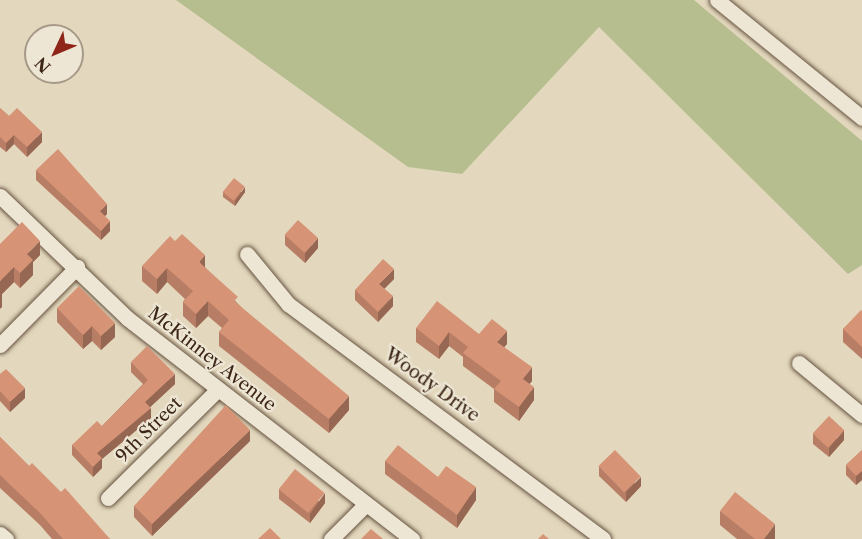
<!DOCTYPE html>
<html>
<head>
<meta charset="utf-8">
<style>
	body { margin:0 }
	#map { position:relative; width:862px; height:539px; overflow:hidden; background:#e3d8bd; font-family:"Libre Caslon Text",serif }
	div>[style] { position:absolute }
	.green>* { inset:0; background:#b6be8f }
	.roads { filter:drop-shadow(0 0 2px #665240) drop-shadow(0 0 2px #665240) }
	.minor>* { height:15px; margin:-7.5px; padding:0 7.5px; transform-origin:7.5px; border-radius:7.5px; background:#ede6d4 }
	.wall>* { inset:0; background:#b87e65 }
	.shaded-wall>* { inset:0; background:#966753 }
	.building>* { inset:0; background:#d69376; transform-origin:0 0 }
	span { translate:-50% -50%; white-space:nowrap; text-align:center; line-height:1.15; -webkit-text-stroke:4.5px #ede6d4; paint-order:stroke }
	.street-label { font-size:18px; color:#3d2616 }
	.north { position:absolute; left:24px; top:24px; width:60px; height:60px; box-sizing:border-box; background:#ede6d4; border:2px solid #a79988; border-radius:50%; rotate:226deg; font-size:16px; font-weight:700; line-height:24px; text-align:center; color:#3d2616 }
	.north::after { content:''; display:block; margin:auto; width:21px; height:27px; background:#8f2418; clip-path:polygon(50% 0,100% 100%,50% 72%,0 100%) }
</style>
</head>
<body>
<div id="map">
	<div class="green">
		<i style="clip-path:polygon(176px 0,694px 0,862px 141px,862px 265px,848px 274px,599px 27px,462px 174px,408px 167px)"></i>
	</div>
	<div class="roads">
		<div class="minor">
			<i style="left:717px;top:0;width:187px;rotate:39.1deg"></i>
			<i style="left:0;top:196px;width:176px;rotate:43.8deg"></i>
			<i style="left:127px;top:318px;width:361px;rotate:37.8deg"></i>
			<i style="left:247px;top:254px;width:65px;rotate:50.6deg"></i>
			<i style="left:288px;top:304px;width:393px;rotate:36.7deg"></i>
			<i style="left:0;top:345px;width:110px;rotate:-45.4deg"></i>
			<i style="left:799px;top:363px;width:82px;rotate:39.5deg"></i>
			<i style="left:108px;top:498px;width:155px;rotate:-44.7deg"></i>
			<i style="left:0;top:534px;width:8px;rotate:40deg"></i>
			<i style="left:331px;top:539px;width:49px;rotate:-45deg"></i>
		</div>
	</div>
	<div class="wall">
		<i style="clip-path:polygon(0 108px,9px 116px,42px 142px,27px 157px,14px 144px,6px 152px,0 147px)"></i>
		<i style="clip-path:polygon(36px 170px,107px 214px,105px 216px,110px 231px,101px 240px,36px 180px)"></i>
		<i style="clip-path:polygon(223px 192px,245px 192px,235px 206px,223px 197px)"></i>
		<i style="clip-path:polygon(285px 235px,318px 248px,305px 263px,285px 245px)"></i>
		<i style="clip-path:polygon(0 244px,40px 255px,33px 262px,33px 275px,20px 288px,14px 282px,2px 294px,2px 307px)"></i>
		<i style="clip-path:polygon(142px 266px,205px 267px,238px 304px,349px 410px,329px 433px,219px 346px,219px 332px,222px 328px,208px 316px,196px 328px,183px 316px,183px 302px,185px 299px,167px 282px,157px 294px,142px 281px)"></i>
		<i style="clip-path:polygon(394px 279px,384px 289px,393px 306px,378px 322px,355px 300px,355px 290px)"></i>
		<i style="clip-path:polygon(57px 308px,115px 337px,101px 350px,92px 341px,83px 349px,57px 322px)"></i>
		<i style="clip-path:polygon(862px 311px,862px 359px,843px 342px,843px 329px)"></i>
		<i style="clip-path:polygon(416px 328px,479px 334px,507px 344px,504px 347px,532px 381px,529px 384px,534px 400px,519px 421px,494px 402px,494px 389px,463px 366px,463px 357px,449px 346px,439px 359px,416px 342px)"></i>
		<i style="clip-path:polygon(131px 362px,175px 384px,150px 407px,151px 418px,102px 459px,102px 468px,93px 477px,72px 455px,72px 445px,102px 426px,143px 384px,131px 372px)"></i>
		<i style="clip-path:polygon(0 374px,25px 398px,10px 412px,0 401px)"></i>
		<i style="clip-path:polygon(813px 434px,844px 440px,829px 457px,813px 444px)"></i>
		<i style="clip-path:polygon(0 437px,29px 466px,110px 539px,52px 539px,40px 525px,0 488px)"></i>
		<i style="clip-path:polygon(250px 441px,152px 536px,134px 517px,134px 506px)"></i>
		<i style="clip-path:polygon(862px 450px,862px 480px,856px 485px,846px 475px,846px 465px)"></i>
		<i style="clip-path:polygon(385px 461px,438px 477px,476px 500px,457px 528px,385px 474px)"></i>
		<i style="clip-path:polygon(599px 466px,641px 486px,626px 502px,599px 476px)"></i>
		<i style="clip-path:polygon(279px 489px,325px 503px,310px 523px,279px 499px)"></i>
		<i style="clip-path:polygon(720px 511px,775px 539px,737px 539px,720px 525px)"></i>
	</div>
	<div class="shaded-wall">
		<i style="clip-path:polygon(42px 132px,42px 142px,27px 157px,27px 147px)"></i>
		<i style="clip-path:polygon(14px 135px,14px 144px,6px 152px,6px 143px)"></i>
		<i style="clip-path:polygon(245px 187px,245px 192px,235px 206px,235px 201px)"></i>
		<i style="clip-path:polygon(107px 204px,107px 214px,100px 221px,100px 211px)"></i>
		<i style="clip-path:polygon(110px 221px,110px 231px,101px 240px,101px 231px)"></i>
		<i style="clip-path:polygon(318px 238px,318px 248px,305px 263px,305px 253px)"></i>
		<i style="clip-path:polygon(40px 241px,40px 255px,33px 262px,33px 275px,20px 288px,20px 273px,27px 254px)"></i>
		<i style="clip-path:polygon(205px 255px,205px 269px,199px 262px)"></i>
		<i style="clip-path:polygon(14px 267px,14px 282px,2px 294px,2px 307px,0 309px,0 281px)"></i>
		<i style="clip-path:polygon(167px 268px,167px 282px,157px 294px,157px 279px)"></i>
		<i style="clip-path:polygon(394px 269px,394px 279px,379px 294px,379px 284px)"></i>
		<i style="clip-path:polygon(393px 296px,393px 306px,378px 322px,378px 312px)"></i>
		<i style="clip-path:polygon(208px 301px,208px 316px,196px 328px,196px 314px)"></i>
		<i style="clip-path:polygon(115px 323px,115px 337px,101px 350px,101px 336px)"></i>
		<i style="clip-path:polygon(92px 326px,92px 341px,83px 349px,83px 335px)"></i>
		<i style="clip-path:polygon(507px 331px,507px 344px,497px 355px,497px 342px)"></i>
		<i style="clip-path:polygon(449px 332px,449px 346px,439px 359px,439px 346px)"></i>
		<i style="clip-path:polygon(532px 367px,532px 381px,523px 392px,523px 379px)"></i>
		<i style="clip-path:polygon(175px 374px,175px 384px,145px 412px,145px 402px)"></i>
		<i style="clip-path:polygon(534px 387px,534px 400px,519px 421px,519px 407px)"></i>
		<i style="clip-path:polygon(25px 388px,25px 398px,10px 412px,10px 402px)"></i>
		<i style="clip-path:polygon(349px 396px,349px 410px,329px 433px,329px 419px)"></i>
		<i style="clip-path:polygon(151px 408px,151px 418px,102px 459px,102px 468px,93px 477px,93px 467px,97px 453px)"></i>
		<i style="clip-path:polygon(250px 430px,250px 441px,152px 536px,152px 524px)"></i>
		<i style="clip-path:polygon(844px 430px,844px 440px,829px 457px,829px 448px)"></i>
		<i style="clip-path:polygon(862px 470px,862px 480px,856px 485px,856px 476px)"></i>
		<i style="clip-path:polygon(641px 477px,641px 486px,626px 502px,626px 492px)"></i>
		<i style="clip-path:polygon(476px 487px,476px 500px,457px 528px,457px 515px)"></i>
		<i style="clip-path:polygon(325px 493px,325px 503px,310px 523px,310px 514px)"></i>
		<i style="clip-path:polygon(775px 524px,775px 539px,764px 539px)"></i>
	</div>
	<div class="building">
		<i style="clip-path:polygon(0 108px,9px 116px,17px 108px,42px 132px,27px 147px,14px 135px,6px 143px,0 137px)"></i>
		<i style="clip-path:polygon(58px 149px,107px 204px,100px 211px,110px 221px,101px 231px,36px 170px)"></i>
		<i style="left:234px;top:178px;width:14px;height:18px;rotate:39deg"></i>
		<i style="left:298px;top:220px;width:27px;height:20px;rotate:42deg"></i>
		<i style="clip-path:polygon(22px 222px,40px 241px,27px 254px,33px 260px,20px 273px,14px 267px,0 281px,0 244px)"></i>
		<i style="clip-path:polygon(182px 234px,205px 255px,199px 262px,238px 297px,234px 301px,349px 396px,329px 419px,219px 332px,229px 320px,208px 301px,196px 314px,183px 302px,193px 291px,167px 268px,157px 279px,142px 266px,170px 236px,175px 241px)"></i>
		<i style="clip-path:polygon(383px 259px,394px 269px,379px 284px,393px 296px,378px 312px,355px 290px)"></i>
		<i style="clip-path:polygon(79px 286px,115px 323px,101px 336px,92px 326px,83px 335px,57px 308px)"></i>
		<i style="clip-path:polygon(437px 301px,479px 334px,492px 319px,507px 331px,497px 342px,532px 367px,523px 379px,534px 387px,519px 407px,494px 389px,501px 381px,463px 353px,468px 347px,449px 332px,439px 346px,416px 328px)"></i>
		<i style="clip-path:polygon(861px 310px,862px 311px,862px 347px,843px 329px)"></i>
		<i style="clip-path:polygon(147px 346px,175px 374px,145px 402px,151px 408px,97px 453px,102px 458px,93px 467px,72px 445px,97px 421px,102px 426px,148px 380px,131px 362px)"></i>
		<i style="clip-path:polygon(6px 369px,25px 388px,10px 402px,0 391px,0 374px)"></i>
		<i style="clip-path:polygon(226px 405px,250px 430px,152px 524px,134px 506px)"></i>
		<i style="left:829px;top:416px;width:21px;height:24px;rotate:43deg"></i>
		<i style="clip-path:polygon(0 437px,29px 466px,32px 463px,61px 492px,65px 488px,110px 539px,63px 539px,40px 513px,0 475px)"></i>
		<i style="clip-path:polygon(398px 445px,438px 477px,446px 466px,476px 487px,457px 515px,385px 461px)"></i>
		<i style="left:615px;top:450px;width:37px;height:23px;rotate:46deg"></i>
		<i style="clip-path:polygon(862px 450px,862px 471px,856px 476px,846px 465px)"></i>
		<i style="left:295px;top:469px;width:38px;height:26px;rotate:39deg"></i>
		<i style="clip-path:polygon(735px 492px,775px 524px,764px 539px,755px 539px,720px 511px)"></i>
		<i style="clip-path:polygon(270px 528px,281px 539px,258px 539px)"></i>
		<i style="clip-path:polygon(371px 529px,383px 539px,361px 539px)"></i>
		<i style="clip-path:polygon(543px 534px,549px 539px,538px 539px)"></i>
	</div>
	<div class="street-label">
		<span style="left:212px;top:359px;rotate:38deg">McKinney Avenue</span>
		<span style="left:432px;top:385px;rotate:36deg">Woody Drive</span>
		<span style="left:149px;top:430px;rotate:-45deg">9th Street</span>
	</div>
	<div class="north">N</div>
</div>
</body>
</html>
